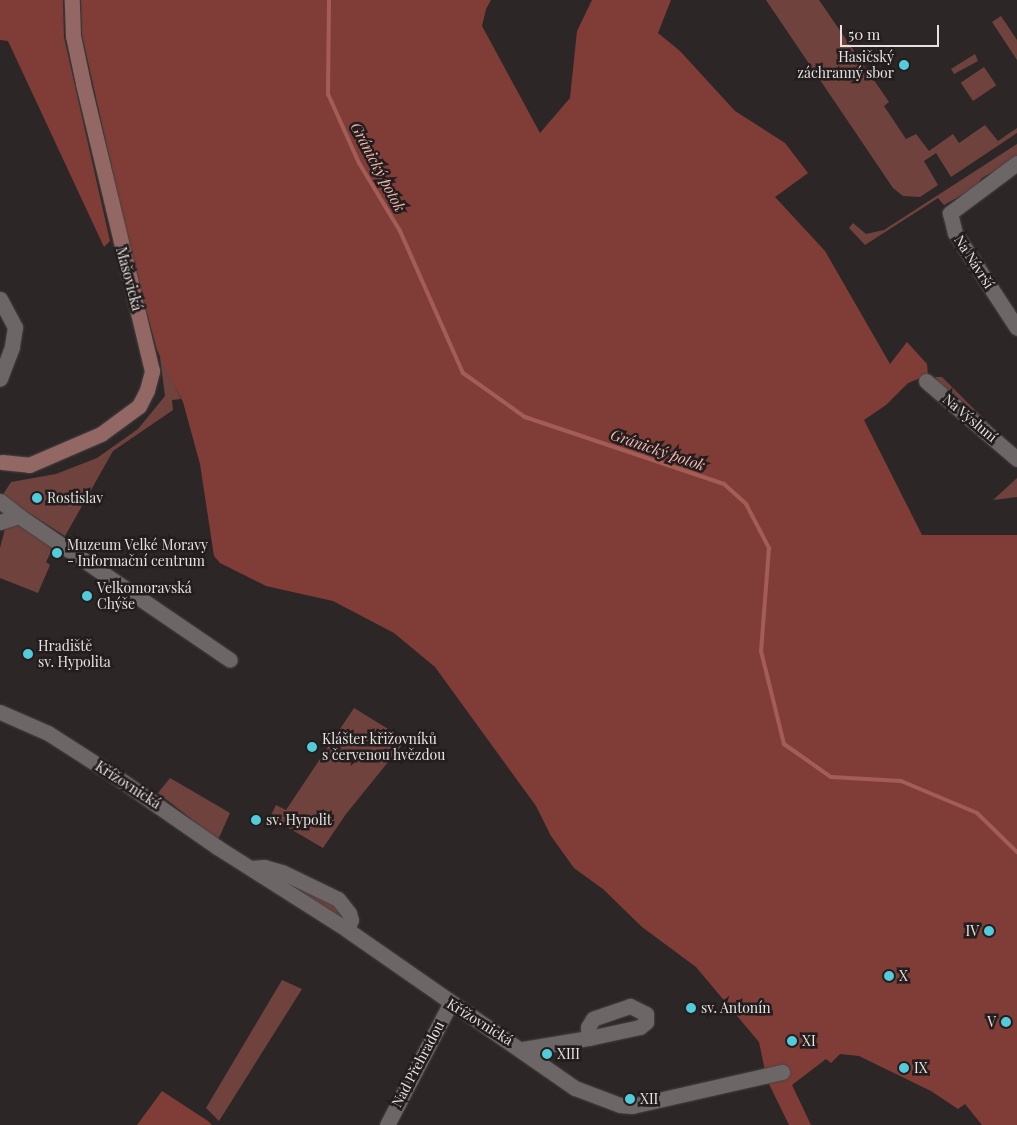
<!DOCTYPE html>
<html>
<head>
<meta charset="utf-8">
<style>
	body { margin:0 }
	#map { position:relative; width:1017px; height:1125px; overflow:hidden; background:#2c2726; font-family:"Playfair Display",serif }
	div>[style] { position:absolute }
	.green>* { inset:0; background:#70423e; transform-origin:0 0 }
	.forest>* { inset:0; background:#803d37 }
	.stream>* { height:4px; margin:-2px; padding:0 2px; transform-origin:2px; border-radius:2px; background:#a45d56 }
	.roads { filter:drop-shadow(0 0 1px #474242) drop-shadow(0 0 1px #474242) }
	.street>* { height:15px; margin:-7.5px; padding:0 7.5px; transform-origin:7.5px; border-radius:7.5px; background:#6d6666 }
	.secondary>* { height:15px; margin:-7.5px; padding:0 7.5px; transform-origin:7.5px; border-radius:7.5px; background:#926764 }
	.dots>* { width:14px; height:14px; translate:-50% -50%; box-sizing:border-box; border:2px solid #231d1d; border-radius:50% }
	span { translate:-50% -50%; white-space:nowrap; text-align:center; line-height:1.15; -webkit-text-stroke:5px #231d1d; paint-order:stroke }
	.poi-label { font-size:14px; color:#e6e2e2 }
	.right { translate:-100% -50%; text-align:right }
	.left { translate:0 -50%; text-align:left }
	.street-label { font-size:14px; color:#e6e2e2 }
	.water-label { font-size:15px; color:#f6b7af; font-style:italic }
	.scale { position:absolute; left:840px; top:25px; width:99px; height:22px; box-sizing:border-box; border:2px solid #e6e2e2; border-top:0; padding-left:6px; font-size:15px; line-height:18px; white-space:nowrap; color:#e6e2e2; -webkit-text-stroke:4px #231d1d; paint-order:stroke }
</style>
</head>
<body>
<div id="map">
	<div class="green">
		<i style="clip-path:polygon(766px 0,819px 0,889px 102px,884px 106px,906px 139px,916px 134px,929px 151px,953px 134px,959px 143px,985px 125px,998px 141px,1017px 128px,1017px 133px,951px 177px,936px 153px,924px 161px,938px 185px,920px 197px,903px 196px,893px 188px)"></i>
		<i style="clip-path:polygon(1001px 16px,1017px 40px,1017px 60px,992px 22px)"></i>
		<i style="clip-path:polygon(975px 54px,978px 61px,954px 74px,951px 69px)"></i>
		<i style="left:984px;top:67px;width:22px;height:28px;rotate:56deg"></i>
		<i style="clip-path:polygon(1017px 144px,1017px 158px,982px 178px,976px 187px,944px 205px,938px 198px,865px 245px,849px 228px,853px 223px,866px 234px,884px 230px)"></i>
		<i style="clip-path:polygon(159px 350px,181px 399px,172px 400px,173px 410px,113px 451px,65px 536px,2px 496px,11px 482px,56px 474px,97px 458px,138px 429px,165px 396px)"></i>
		<i style="clip-path:polygon(935px 377px,942px 377px,992px 427px,988px 430px,945px 391px)"></i>
		<i style="clip-path:polygon(1017px 478px,1017px 497px,993px 500px)"></i>
		<i style="clip-path:polygon(6px 525px,23px 525px,54px 546px,46px 562px,50px 565px,38px 593px,0 578px,0 548px)"></i>
		<i style="clip-path:polygon(354px 708px,406px 740px,346px 814px,323px 848px,270px 817px,276px 805px,286px 810px)"></i>
		<i style="clip-path:polygon(170px 778px,230px 813px,218px 840px,158px 793px)"></i>
		<i style="clip-path:polygon(263px 871px,339px 903px,344px 920px)"></i>
		<i style="clip-path:polygon(282px 980px,302px 989px,219px 1121px,206px 1108px)"></i>
	</div>
	<div class="forest">
		<i style="clip-path:polygon(0 0,63px 0,64px 37px,110px 241px,104px 247px,8px 41px,0 40px)"></i>
		<i style="clip-path:polygon(81px 0,491px 0,486px 9px,482px 26px,540px 133px,570px 98px,577px 31px,592px 0,671px 0,658px 33px,680px 51px,735px 111px,785px 143px,808px 173px,775px 197px,825px 251px,890px 364px,907px 342px,927px 364px,928px 375px,908px 383px,886px 405px,864px 420px,922px 535px,1017px 535px,1017px 1125px,982px 1125px,965px 1104px,958px 1109px,931px 1091px,859px 1056px,840px 1054px,831px 1063px,826px 1059px,792px 1085px,811px 1125px,789px 1125px,767px 1080px,759px 1042px,696px 967px,642px 927px,603px 889px,574px 868px,551px 836px,536px 806px,435px 667px,394px 633px,333px 601px,266px 586px,220px 563px,214px 556px,200px 464px,183px 402px,157px 350px,131px 254px,82px 35px)"></i>
		<i style="clip-path:polygon(162px 1091px,208px 1121px,212px 1125px,137px 1125px)"></i>
	</div>
	<div class="stream">
		<i style="left:329px;top:0;width:94px;rotate:90.6deg"></i>
		<i style="left:328px;top:94px;width:76px;rotate:65.8deg"></i>
		<i style="left:359px;top:163px;width:79px;rotate:58.9deg"></i>
		<i style="left:400px;top:231px;width:155px;rotate:66.1deg"></i>
		<i style="left:463px;top:373px;width:76px;rotate:35.4deg"></i>
		<i style="left:525px;top:417px;width:210px;rotate:18.6deg"></i>
		<i style="left:724px;top:484px;width:30px;rotate:42deg"></i>
		<i style="left:746px;top:504px;width:50px;rotate:62.4deg"></i>
		<i style="left:769px;top:548px;width:103px;rotate:94.4deg"></i>
		<i style="left:761px;top:651px;width:96px;rotate:76.1deg"></i>
		<i style="left:784px;top:744px;width:57px;rotate:35.1deg"></i>
		<i style="left:831px;top:777px;width:70px;rotate:3.3deg"></i>
		<i style="left:901px;top:781px;width:82px;rotate:22.8deg"></i>
		<i style="left:977px;top:813px;width:56px;rotate:44.3deg"></i>
	</div>
	<div class="roads">
		<div class="street">
			<i style="left:1017px;top:163px;width:84px;rotate:143.3deg"></i>
			<i style="left:950px;top:213px;width:21px;rotate:76deg"></i>
			<i style="left:955px;top:233px;width:113px;rotate:56.9deg"></i>
			<i style="left:0;top:299px;width:32px;rotate:62deg"></i>
			<i style="left:15px;top:327px;width:20px;rotate:99deg"></i>
			<i style="left:12px;top:347px;width:34px;rotate:111deg"></i>
			<i style="left:926px;top:381px;width:120px;rotate:40.6deg"></i>
			<i style="left:0;top:501px;width:24px;rotate:38deg"></i>
			<i style="left:0;top:522px;width:20px;rotate:-18deg"></i>
			<i style="left:19px;top:516px;width:255px;rotate:34.3deg"></i>
			<i style="left:0;top:712px;width:52px;rotate:23.6deg"></i>
			<i style="left:48px;top:733px;width:80px;rotate:32.7deg"></i>
			<i style="left:115px;top:776px;width:124px;rotate:34.8deg"></i>
			<i style="left:217px;top:847px;width:153px;rotate:32.4deg"></i>
			<i style="left:346px;top:929px;width:279px;rotate:34.8deg"></i>
			<i style="left:575px;top:1088px;width:48px;rotate:20.7deg"></i>
			<i style="left:620px;top:1105px;width:12px;rotate:5deg"></i>
			<i style="left:632px;top:1106px;width:154px;rotate:-12.8deg"></i>
			<i style="left:251px;top:868px;width:13px;rotate:-4deg"></i>
			<i style="left:264px;top:867px;width:19px;rotate:16deg"></i>
			<i style="left:282px;top:872px;width:62px;rotate:25.7deg"></i>
			<i style="left:338px;top:899px;width:18px;rotate:52deg"></i>
			<i style="left:349px;top:913px;width:7px;rotate:74deg"></i>
			<i style="left:351px;top:920px;width:10px;rotate:119deg"></i>
			<i style="left:523px;top:1049px;width:67px;rotate:-9.5deg"></i>
			<i style="left:589px;top:1038px;width:52px;rotate:-12.2deg"></i>
			<i style="left:640px;top:1027px;width:8px;rotate:-40deg"></i>
			<i style="left:646px;top:1022px;width:8px;rotate:-90deg"></i>
			<i style="left:646px;top:1014px;width:18px;rotate:-153deg"></i>
			<i style="left:630px;top:1006px;width:39px;rotate:161deg"></i>
			<i style="left:593px;top:1019px;width:9px;rotate:122deg"></i>
			<i style="left:588px;top:1027px;width:11px;rotate:85deg"></i>
			<i style="left:387px;top:1125px;width:136px;rotate:-62.5deg"></i>
		</div>
		<div class="secondary">
			<i style="left:2px;top:462px;width:27px;rotate:6deg"></i>
			<i style="left:29px;top:465px;width:78px;rotate:-23.3deg"></i>
			<i style="left:101px;top:434px;width:47px;rotate:-36.4deg"></i>
			<i style="left:139px;top:406px;width:18px;rotate:-63deg"></i>
			<i style="left:147px;top:390px;width:20px;rotate:-75deg"></i>
			<i style="left:152px;top:371px;width:296px;rotate:-103.5deg"></i>
			<i style="left:83px;top:83px;width:48px;rotate:-102deg"></i>
			<i style="left:73px;top:36px;width:36px;rotate:-92deg"></i>
		</div>
	</div>
	<div class="dots">
		<i style="left:904px;top:65px;background:#52cbda"></i>
		<i style="left:37px;top:498px;background:#52cbda"></i>
		<i style="left:57px;top:553px;background:#52cbda"></i>
		<i style="left:87px;top:596px;background:#52cbda"></i>
		<i style="left:28px;top:654px;background:#52cbda"></i>
		<i style="left:312px;top:747px;background:#52cbda"></i>
		<i style="left:256px;top:820px;background:#52cbda"></i>
		<i style="left:989px;top:931px;background:#52cbda"></i>
		<i style="left:889px;top:976px;background:#52cbda"></i>
		<i style="left:691px;top:1008px;background:#52cbda"></i>
		<i style="left:1006px;top:1022px;background:#52cbda"></i>
		<i style="left:792px;top:1041px;background:#52cbda"></i>
		<i style="left:547px;top:1054px;background:#52cbda"></i>
		<i style="left:904px;top:1068px;background:#52cbda"></i>
		<i style="left:630px;top:1099px;background:#52cbda"></i>
	</div>
	<div class="poi-label">
		<span class="right" style="left:894px;top:65px">Hasičský<br>záchranný sbor</span>
		<span class="left" style="left:47px;top:498px">Rostislav</span>
		<span class="left" style="left:67px;top:553px">Muzeum Velké Moravy<br>- Informační centrum</span>
		<span class="left" style="left:97px;top:596px">Velkomoravská<br>Chýše</span>
		<span class="left" style="left:38px;top:654px">Hradiště<br>sv. Hypolita</span>
		<span class="left" style="left:322px;top:747px">Klášter křižovníků<br>s červenou hvězdou</span>
		<span class="left" style="left:266px;top:820px">sv. Hypolit</span>
		<span class="right" style="left:979px;top:931px">IV</span>
		<span class="left" style="left:899px;top:976px">X</span>
		<span class="left" style="left:701px;top:1008px">sv. Antonín</span>
		<span class="right" style="left:996px;top:1022px">V</span>
		<span class="left" style="left:802px;top:1041px">XI</span>
		<span class="left" style="left:557px;top:1054px">XIII</span>
		<span class="left" style="left:914px;top:1068px">IX</span>
		<span class="left" style="left:640px;top:1099px">XII</span>
	</div>
	<div class="street-label">
		<span style="left:974px;top:262px;rotate:57deg">Na Návrší</span>
		<span style="left:129px;top:279px;rotate:75deg">Mašovická</span>
		<span style="left:970px;top:418px;rotate:40deg">Na Výsluní</span>
		<span style="left:128px;top:785px;rotate:33deg">Křížovnická</span>
		<span style="left:480px;top:1022px;rotate:32deg">Křížovnická</span>
		<span style="left:418px;top:1064px;rotate:-62deg">Nad Přehradou</span>
	</div>
	<div class="water-label">
		<span style="left:378px;top:167px;rotate:62deg">Gránický potok</span>
		<span style="left:658px;top:450px;rotate:19deg">Gránický potok</span>
	</div>
	<div class="scale">50 m</div>
</div>
</body>
</html>
